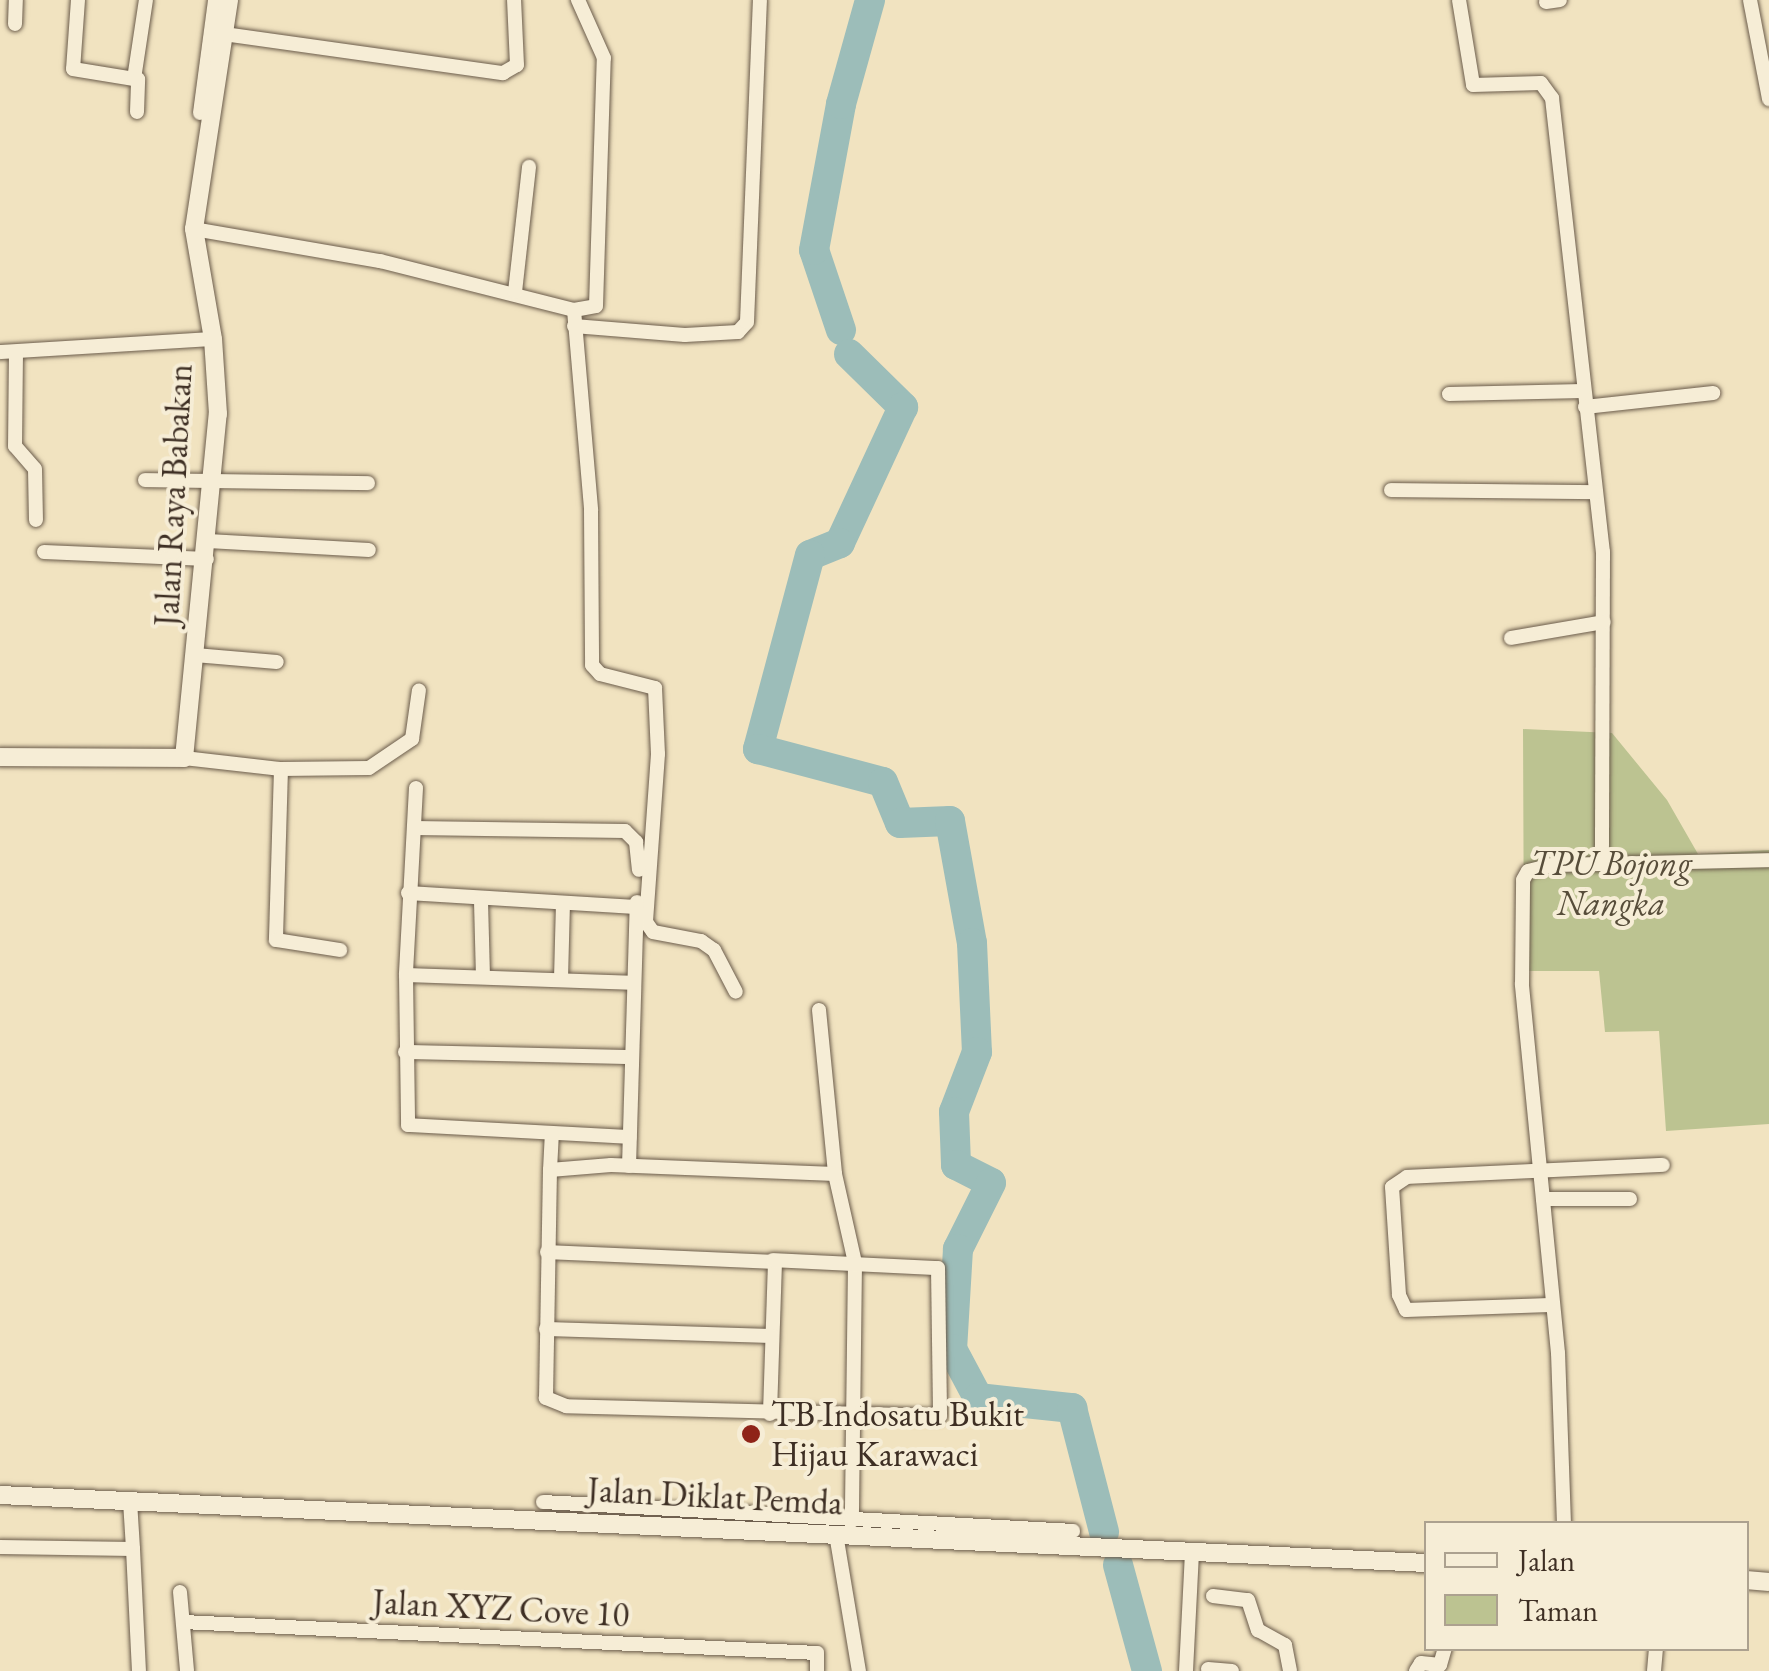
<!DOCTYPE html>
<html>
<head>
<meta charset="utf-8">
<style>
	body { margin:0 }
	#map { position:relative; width:1769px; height:1671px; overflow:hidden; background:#f1e3c0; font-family:"EB Garamond",serif }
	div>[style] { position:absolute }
	.green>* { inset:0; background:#bcc391 }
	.river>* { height:30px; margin:-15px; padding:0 15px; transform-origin:15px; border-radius:15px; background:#9cbdb9 }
	.roads { filter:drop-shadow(0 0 2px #6b5c4b) drop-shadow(0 0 2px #6b5c4b) }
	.minor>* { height:14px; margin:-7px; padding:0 7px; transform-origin:7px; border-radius:7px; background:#f6edd6 }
	.tertiary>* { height:18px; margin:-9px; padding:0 9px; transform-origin:9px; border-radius:9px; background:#f6edd6 }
	.dots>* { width:28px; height:28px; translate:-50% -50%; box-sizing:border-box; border:5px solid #f6edd6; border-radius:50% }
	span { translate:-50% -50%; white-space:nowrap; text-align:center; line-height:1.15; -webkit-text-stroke:8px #f6edd6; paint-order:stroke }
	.street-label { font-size:35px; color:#3e2f24 }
	.park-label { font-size:35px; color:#574d3a; font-style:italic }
	.poi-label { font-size:35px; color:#3e2f24 }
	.left { translate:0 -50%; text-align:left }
	.legend { position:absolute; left:1424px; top:1521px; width:325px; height:130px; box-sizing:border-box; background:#f6edd6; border:2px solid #aca18f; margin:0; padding:12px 18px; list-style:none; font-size:30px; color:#3e2f24 }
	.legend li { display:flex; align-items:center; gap:20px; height:50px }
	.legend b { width:50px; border:2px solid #aca18f }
</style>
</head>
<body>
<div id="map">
	<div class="green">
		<i style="clip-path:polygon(1523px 729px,1612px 733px,1667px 800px,1698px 854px,1769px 850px,1769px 1124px,1666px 1131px,1659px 1031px,1605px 1032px,1599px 971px,1524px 971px)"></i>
	</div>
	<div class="river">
		<i style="left:841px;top:330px;width:84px;rotate:-108.6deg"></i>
		<i style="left:814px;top:250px;width:148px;rotate:-79.5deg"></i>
		<i style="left:841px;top:104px;width:108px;rotate:-74.4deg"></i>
		<i style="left:849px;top:354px;width:76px;rotate:44.5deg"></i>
		<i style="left:903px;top:407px;width:150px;rotate:114.9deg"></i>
		<i style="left:840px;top:543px;width:32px;rotate:158deg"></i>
		<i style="left:810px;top:555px;width:201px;rotate:105deg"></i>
		<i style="left:758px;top:749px;width:129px;rotate:14.8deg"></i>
		<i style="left:883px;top:782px;width:44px;rotate:67.5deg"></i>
		<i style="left:900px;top:823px;width:50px;rotate:-2.3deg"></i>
		<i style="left:950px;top:821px;width:124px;rotate:79.8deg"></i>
		<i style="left:972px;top:943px;width:109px;rotate:87.4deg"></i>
		<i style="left:977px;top:1052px;width:64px;rotate:111deg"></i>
		<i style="left:954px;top:1112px;width:53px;rotate:87.8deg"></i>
		<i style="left:956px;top:1165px;width:39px;rotate:27deg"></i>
		<i style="left:991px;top:1183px;width:74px;rotate:116.6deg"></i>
		<i style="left:958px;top:1249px;width:100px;rotate:93.4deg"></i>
		<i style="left:952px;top:1349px;width:55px;rotate:62deg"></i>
		<i style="left:978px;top:1398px;width:95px;rotate:6.1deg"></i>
		<i style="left:1072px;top:1408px;width:128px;rotate:75.5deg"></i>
		<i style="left:1118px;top:1565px;width:110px;rotate:74.7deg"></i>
	</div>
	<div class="roads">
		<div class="minor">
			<i style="left:78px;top:0;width:69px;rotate:94.1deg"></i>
			<i style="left:73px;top:69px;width:62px;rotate:9.3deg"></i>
			<i style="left:134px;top:79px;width:80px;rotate:-81.4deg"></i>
			<i style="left:1459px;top:0;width:86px;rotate:80.6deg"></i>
			<i style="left:1473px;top:85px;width:68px;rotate:-1.7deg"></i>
			<i style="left:1541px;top:83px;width:19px;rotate:54deg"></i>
			<i style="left:1552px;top:98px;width:457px;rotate:83.6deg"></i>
			<i style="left:1603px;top:552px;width:311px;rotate:90.2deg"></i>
			<i style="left:1750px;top:0;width:101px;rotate:79.1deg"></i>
			<i style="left:1546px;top:2px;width:14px;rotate:-8deg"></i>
			<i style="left:15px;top:24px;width:24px;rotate:-88deg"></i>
			<i style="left:224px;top:34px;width:282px;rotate:8deg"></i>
			<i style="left:503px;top:73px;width:16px;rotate:-30deg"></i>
			<i style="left:517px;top:65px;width:65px;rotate:-92.6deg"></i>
			<i style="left:137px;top:112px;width:33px;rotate:-88deg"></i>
			<i style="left:200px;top:113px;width:114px;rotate:-82.4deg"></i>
			<i style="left:194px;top:229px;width:189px;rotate:9.8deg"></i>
			<i style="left:380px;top:261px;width:200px;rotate:14.2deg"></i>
			<i style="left:574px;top:310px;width:22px;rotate:-10deg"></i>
			<i style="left:596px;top:306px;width:248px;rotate:-88.2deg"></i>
			<i style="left:604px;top:58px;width:64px;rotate:-114.1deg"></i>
			<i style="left:515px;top:292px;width:126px;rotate:-83.6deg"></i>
			<i style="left:574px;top:310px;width:201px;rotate:85.1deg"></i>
			<i style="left:591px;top:510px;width:155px;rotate:89.6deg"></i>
			<i style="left:592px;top:665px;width:12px;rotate:48deg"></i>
			<i style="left:600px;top:674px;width:57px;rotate:14.3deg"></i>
			<i style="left:655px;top:688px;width:66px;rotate:87.4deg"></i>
			<i style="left:658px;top:754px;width:168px;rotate:94.1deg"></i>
			<i style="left:646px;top:922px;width:12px;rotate:55deg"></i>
			<i style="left:653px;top:932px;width:49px;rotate:10.6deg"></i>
			<i style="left:701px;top:941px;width:16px;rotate:35deg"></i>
			<i style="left:714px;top:950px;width:47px;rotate:62.4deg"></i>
			<i style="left:574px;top:326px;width:111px;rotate:4.6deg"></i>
			<i style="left:685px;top:335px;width:53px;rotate:-3.2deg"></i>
			<i style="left:738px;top:332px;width:13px;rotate:-48deg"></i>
			<i style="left:747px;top:322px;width:322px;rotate:-87.7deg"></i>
			<i style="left:0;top:352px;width:213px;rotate:-3.5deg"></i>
			<i style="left:16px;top:352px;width:94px;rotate:90.6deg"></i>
			<i style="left:15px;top:446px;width:30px;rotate:49deg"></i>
			<i style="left:35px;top:469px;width:51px;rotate:88.9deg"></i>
			<i style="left:1449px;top:394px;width:134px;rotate:-1.3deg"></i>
			<i style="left:1585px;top:407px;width:129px;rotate:-6.2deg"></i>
			<i style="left:145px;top:480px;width:223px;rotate:0.8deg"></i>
			<i style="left:1391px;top:490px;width:204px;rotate:0.6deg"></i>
			<i style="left:208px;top:541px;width:161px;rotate:3.2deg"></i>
			<i style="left:44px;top:552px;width:163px;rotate:2.5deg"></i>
			<i style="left:1511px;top:638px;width:94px;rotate:-9.8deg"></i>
			<i style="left:195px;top:655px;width:82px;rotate:4.9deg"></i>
			<i style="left:184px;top:758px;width:98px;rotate:6.5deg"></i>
			<i style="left:281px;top:769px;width:88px;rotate:-0.7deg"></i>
			<i style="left:369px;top:768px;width:52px;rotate:-34deg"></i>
			<i style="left:412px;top:739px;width:49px;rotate:-81.9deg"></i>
			<i style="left:281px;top:769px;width:171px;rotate:91.7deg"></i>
			<i style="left:276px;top:940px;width:65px;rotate:8.9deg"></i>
			<i style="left:416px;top:788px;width:187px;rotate:93.1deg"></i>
			<i style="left:406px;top:975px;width:150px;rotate:89.2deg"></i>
			<i style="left:408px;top:1125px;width:222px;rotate:3.1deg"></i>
			<i style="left:414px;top:828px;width:211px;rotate:0.8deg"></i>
			<i style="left:625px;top:831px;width:16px;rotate:45deg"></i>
			<i style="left:636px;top:842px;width:28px;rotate:84deg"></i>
			<i style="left:408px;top:893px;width:228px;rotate:3.5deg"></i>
			<i style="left:481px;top:901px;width:75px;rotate:88.5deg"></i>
			<i style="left:406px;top:975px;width:225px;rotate:2deg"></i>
			<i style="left:561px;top:979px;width:75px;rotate:-88.5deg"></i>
			<i style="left:819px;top:1010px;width:165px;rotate:84.4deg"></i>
			<i style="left:835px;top:1174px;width:91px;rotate:77.3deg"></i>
			<i style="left:855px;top:1263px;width:258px;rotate:90.7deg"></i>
			<i style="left:405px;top:1052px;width:225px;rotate:1.3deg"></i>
			<i style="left:629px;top:1166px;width:264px;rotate:-88.3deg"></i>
			<i style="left:550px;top:1170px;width:36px;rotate:-87deg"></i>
			<i style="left:1543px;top:1199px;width:87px"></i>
			<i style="left:547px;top:1252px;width:228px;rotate:2.5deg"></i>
			<i style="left:775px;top:1262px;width:152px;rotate:91.9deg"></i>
			<i style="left:773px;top:1260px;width:165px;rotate:2.8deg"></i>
			<i style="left:938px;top:1268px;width:148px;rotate:89.2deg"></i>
			<i style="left:940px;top:1416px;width:374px;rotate:-178.5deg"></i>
			<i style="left:566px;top:1406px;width:22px;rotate:-158deg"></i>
			<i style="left:546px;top:1398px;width:228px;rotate:-89deg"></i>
			<i style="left:550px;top:1170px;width:61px;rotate:-4.7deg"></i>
			<i style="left:611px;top:1165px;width:224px;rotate:2.3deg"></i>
			<i style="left:1550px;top:1305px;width:144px;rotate:178deg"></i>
			<i style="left:1406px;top:1310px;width:17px;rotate:-115deg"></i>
			<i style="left:1399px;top:1295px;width:108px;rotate:-93.7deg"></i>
			<i style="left:1392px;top:1187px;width:18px;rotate:-34deg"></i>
			<i style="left:1407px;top:1177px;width:256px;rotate:-2.7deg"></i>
			<i style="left:546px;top:1329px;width:226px;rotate:1.8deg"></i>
			<i style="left:130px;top:1501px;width:48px;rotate:86.4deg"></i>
			<i style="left:543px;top:1502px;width:531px;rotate:3.13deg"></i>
			<i style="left:1564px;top:1524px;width:171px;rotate:-92deg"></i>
			<i style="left:1558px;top:1353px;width:371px;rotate:-95.6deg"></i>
			<i style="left:1522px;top:984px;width:104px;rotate:-89.4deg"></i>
			<i style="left:1523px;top:880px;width:10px;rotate:-61deg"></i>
			<i style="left:1528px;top:871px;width:25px;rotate:-14deg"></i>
			<i style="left:1552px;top:865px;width:217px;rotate:-1.3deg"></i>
			<i style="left:836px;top:1534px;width:139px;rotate:80.5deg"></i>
			<i style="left:0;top:1547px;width:133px;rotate:0.9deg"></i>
			<i style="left:133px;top:1549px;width:122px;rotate:87.2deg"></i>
			<i style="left:180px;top:1592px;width:79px;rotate:84.9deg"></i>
			<i style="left:1213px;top:1596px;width:35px;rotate:7deg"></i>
			<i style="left:1248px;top:1600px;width:32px;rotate:72deg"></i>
			<i style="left:1258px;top:1630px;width:31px;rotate:29deg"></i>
			<i style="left:1285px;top:1645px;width:26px;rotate:79deg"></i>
			<i style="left:183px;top:1622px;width:635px;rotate:2.8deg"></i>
			<i style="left:817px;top:1653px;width:18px;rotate:90deg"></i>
			<i style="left:1208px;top:1669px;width:24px;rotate:5deg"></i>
			<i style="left:1186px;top:1671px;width:120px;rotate:-87.1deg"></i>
			<i style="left:1416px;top:1671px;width:9px;rotate:-58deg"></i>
			<i style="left:1421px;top:1663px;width:19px;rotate:6deg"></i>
			<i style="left:1440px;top:1665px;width:18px;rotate:-74deg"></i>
			<i style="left:1654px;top:1671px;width:23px;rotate:-85deg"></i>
		</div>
		<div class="tertiary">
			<i style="left:0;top:757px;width:184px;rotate:0.3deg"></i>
			<i style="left:184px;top:758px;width:346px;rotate:-84.4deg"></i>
			<i style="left:218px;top:414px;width:75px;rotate:-93.8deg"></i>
			<i style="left:213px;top:339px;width:112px;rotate:-99.8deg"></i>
			<i style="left:194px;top:229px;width:232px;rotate:-81.3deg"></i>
			<i style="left:0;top:1495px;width:1428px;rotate:2.73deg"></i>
			<i style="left:1746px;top:1580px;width:23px;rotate:5deg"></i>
		</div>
	</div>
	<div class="dots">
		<i style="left:751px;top:1434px;background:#8f2418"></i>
	</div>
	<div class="street-label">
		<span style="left:173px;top:495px;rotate:-87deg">Jalan Raya Babakan</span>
		<span style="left:715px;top:1496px;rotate:3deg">Jalan Diklat Pemda</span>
		<span style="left:501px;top:1608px;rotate:3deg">Jalan XYZ Cove 10</span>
	</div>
	<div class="park-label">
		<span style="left:1611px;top:883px">TPU Bojong<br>Nangka</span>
	</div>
	<div class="poi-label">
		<span class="left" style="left:771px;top:1434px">TB Indosatu Bukit<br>Hijau Karawaci</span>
	</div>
	<ul class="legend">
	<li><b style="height:12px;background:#f6edd6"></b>Jalan</li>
	<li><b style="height:28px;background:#bcc391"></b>Taman</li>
	</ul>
</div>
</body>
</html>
